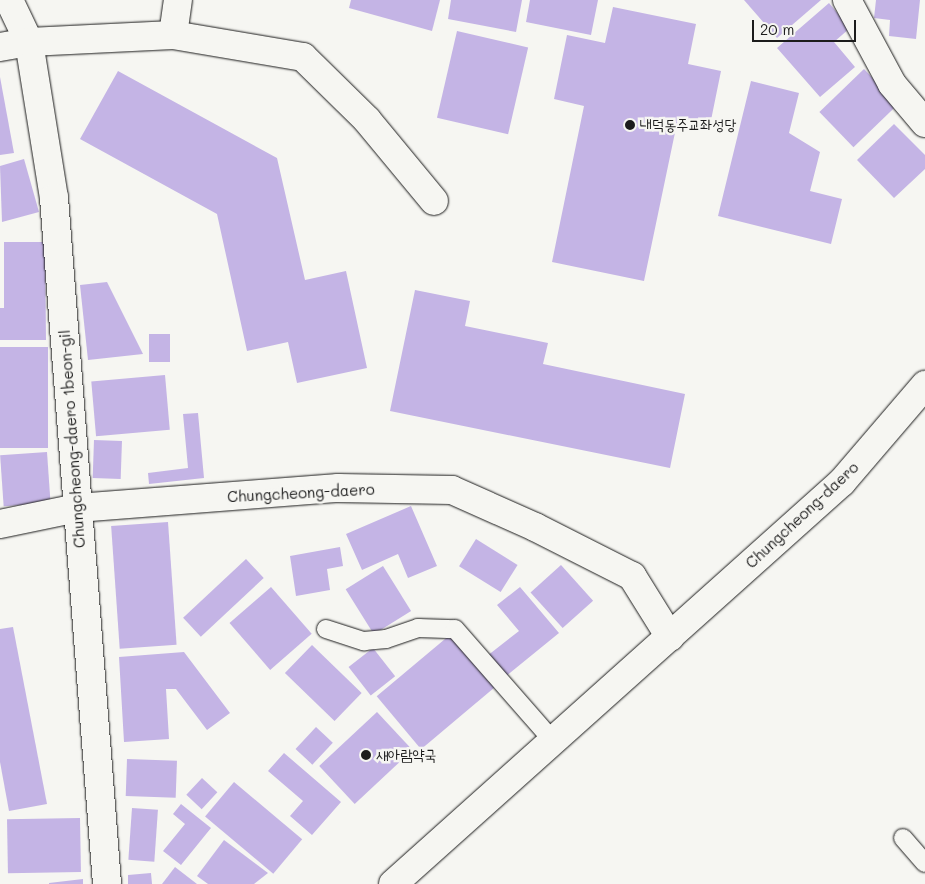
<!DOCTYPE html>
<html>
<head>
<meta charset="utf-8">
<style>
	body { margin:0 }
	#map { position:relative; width:925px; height:884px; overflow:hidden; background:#f6f6f2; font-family:Mali,"Poor Story",sans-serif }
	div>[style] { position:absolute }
	.building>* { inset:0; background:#c4b4e5; transform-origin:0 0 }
	.roads { filter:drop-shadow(0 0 1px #1c1c1c) drop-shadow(0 0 1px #1c1c1c) }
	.service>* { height:18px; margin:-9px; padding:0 9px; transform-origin:9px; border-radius:9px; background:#f6f6f2 }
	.minor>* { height:28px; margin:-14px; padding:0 14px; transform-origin:14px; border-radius:14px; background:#f6f6f2 }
	.tertiary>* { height:28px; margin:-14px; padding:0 14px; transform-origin:14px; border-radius:14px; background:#f6f6f2 }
	.dots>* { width:14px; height:14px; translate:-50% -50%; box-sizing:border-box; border:2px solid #f6f6f2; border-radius:50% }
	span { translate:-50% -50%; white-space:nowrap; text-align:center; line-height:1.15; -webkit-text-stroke:5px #f6f6f2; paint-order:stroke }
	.poi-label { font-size:15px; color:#1c1c1c }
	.left { translate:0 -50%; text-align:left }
	.street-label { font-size:15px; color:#1c1c1c }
	.scale { position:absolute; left:752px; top:20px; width:104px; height:22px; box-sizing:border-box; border:2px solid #1c1c1c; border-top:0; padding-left:6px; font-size:15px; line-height:18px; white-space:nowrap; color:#1c1c1c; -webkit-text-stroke:4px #f6f6f2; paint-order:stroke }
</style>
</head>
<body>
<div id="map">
	<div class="building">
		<i style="clip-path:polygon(351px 0,440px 0,432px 31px,349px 8px)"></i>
		<i style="clip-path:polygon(451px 0,522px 0,516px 32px,448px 19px)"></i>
		<i style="clip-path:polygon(530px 0,598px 0,591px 35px,526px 22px)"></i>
		<i style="clip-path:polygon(744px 0,821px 0,777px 38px)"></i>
		<i style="clip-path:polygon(876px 0,920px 0,916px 39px,889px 36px,890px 20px,874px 18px)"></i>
		<i style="clip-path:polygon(829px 3px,850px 28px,834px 42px,855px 67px,820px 97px,777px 48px)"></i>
		<i style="clip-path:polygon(613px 7px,696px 24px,688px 64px,721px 71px,709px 130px,677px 123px,644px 281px,552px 262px,584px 106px,554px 99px,567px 35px,605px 43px)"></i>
		<i style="left:457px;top:31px;width:73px;height:89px;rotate:13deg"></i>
		<i style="left:864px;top:69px;width:49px;height:62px;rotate:46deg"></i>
		<i style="clip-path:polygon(118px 71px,277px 158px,305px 280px,346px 271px,367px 368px,297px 383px,288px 342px,247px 351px,217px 214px,80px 139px)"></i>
		<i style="clip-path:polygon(0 77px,14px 153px,0 155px)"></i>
		<i style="clip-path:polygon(751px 81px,799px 93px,789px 133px,820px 152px,810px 191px,842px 199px,831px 244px,718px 216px)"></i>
		<i style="clip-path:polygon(894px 124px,925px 155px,925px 169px,894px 198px,857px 160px)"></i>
		<i style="clip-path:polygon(24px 159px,39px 212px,2px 222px,0 166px)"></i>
		<i style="clip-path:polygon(4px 242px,45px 242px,46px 340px,0 340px,0 308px,4px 308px)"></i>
		<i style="clip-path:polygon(107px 282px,143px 354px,88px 360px,80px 285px)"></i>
		<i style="clip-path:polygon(415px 290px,470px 301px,465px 326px,548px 343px,543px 364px,685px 394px,670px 468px,390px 411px)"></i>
		<i style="left:149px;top:334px;width:21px;height:28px"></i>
		<i style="left:0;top:347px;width:48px;height:101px"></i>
		<i style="left:165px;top:375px;width:55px;height:74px;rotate:85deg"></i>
		<i style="clip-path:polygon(198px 413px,204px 478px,149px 484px,148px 473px,188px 468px,183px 414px)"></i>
		<i style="left:94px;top:440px;width:28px;height:38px;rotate:2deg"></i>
		<i style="left:47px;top:452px;width:51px;height:47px;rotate:86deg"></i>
		<i style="clip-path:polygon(411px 506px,437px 566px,408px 578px,398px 554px,362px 570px,346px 534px)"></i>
		<i style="left:168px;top:522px;width:123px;height:57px;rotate:86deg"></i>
		<i style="left:476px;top:539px;width:49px;height:32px;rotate:32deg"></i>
		<i style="clip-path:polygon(340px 547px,343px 566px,327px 569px,330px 590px,296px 596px,290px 556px)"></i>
		<i style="left:246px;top:559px;width:26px;height:86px;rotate:47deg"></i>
		<i style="left:561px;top:565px;width:48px;height:41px;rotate:48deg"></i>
		<i style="left:383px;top:566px;width:53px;height:44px;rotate:58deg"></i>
		<i style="left:271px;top:587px;width:62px;height:55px;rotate:49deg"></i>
		<i style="clip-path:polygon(520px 587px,559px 633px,505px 677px,487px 656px,519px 631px,497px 605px)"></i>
		<i style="clip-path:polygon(13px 627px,47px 804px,9px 811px,0 762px,0 629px)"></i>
		<i style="left:451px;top:634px;width:69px;height:97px;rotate:50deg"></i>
		<i style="left:312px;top:645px;width:69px;height:39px;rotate:44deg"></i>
		<i style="left:373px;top:648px;width:36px;height:31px;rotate:52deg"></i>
		<i style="clip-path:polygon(184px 652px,230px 713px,207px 730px,176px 689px,166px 689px,169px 739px,124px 742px,119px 657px)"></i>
		<i style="left:377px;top:712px;width:52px;height:79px;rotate:47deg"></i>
		<i style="left:316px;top:727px;width:23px;height:30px;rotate:43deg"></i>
		<i style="clip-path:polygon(284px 753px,341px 802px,312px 835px,290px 816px,303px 801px,268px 771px)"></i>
		<i style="left:127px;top:759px;width:50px;height:37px;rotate:2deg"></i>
		<i style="left:202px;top:778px;width:21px;height:23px;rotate:43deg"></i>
		<i style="left:234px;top:782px;width:89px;height:45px;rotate:40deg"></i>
		<i style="clip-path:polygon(181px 804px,211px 828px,181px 865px,163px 851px,185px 824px,173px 814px)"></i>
		<i style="left:132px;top:808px;width:26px;height:52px;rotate:4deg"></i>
		<i style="left:80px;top:818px;width:54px;height:73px;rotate:89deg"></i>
		<i style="clip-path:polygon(224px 840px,268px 873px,254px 884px,208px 884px,197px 876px)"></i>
		<i style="clip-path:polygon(175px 867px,197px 884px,162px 884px)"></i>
		<i style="clip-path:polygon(151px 873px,152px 884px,128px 884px,128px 875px)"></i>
		<i style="clip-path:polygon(83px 879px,83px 884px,49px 884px,49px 883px)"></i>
	</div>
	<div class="roads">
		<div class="service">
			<i style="left:326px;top:629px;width:40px;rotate:18deg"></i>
			<i style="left:364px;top:641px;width:22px;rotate:-5deg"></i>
			<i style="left:386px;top:639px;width:34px;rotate:-19deg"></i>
			<i style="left:418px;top:628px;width:37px;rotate:2deg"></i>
			<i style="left:455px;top:629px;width:149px;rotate:48.8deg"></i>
			<i style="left:903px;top:838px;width:33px;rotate:49deg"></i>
		</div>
		<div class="minor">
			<i style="left:9px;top:0;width:47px;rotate:64.5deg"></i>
			<i style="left:29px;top:42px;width:158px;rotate:80.9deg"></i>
			<i style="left:54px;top:198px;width:688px;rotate:85.58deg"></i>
			<i style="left:847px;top:0;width:95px;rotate:61.8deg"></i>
			<i style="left:892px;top:84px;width:51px;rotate:49.8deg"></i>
			<i style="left:173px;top:35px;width:35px;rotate:-82deg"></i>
			<i style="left:0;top:47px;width:29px;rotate:-10deg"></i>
			<i style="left:29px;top:42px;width:144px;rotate:-2.8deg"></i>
			<i style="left:173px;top:35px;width:132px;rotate:9.6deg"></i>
			<i style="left:303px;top:57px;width:90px;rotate:44.5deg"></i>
			<i style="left:367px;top:120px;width:105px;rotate:50.4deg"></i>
			<i style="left:0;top:524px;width:79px;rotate:-11.7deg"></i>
			<i style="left:77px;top:508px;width:262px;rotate:-4.4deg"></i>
			<i style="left:338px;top:488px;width:114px;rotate:1deg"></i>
			<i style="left:452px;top:490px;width:91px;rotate:24deg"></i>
			<i style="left:535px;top:527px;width:109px;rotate:26.8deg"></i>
			<i style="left:632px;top:576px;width:72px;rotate:58.1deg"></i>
		</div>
		<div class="tertiary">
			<i style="left:393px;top:884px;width:603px;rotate:-41.84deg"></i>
			<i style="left:842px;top:482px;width:128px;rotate:-49.4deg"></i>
		</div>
	</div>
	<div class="dots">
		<i style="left:630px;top:125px;background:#1c1c1c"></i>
		<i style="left:366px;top:755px;background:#1c1c1c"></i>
	</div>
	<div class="poi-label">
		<span class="left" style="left:640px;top:125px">내덕동주교좌성당</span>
		<span class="left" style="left:376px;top:755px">새아람약국</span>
	</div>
	<div class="street-label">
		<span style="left:72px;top:439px;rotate:-94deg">Chungcheong-daero 1beon-gil</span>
		<span style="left:301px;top:493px;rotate:-3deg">Chungcheong-daero</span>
		<span style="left:802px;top:515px;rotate:-43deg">Chungcheong-daero</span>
	</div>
	<div class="scale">20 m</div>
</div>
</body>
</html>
